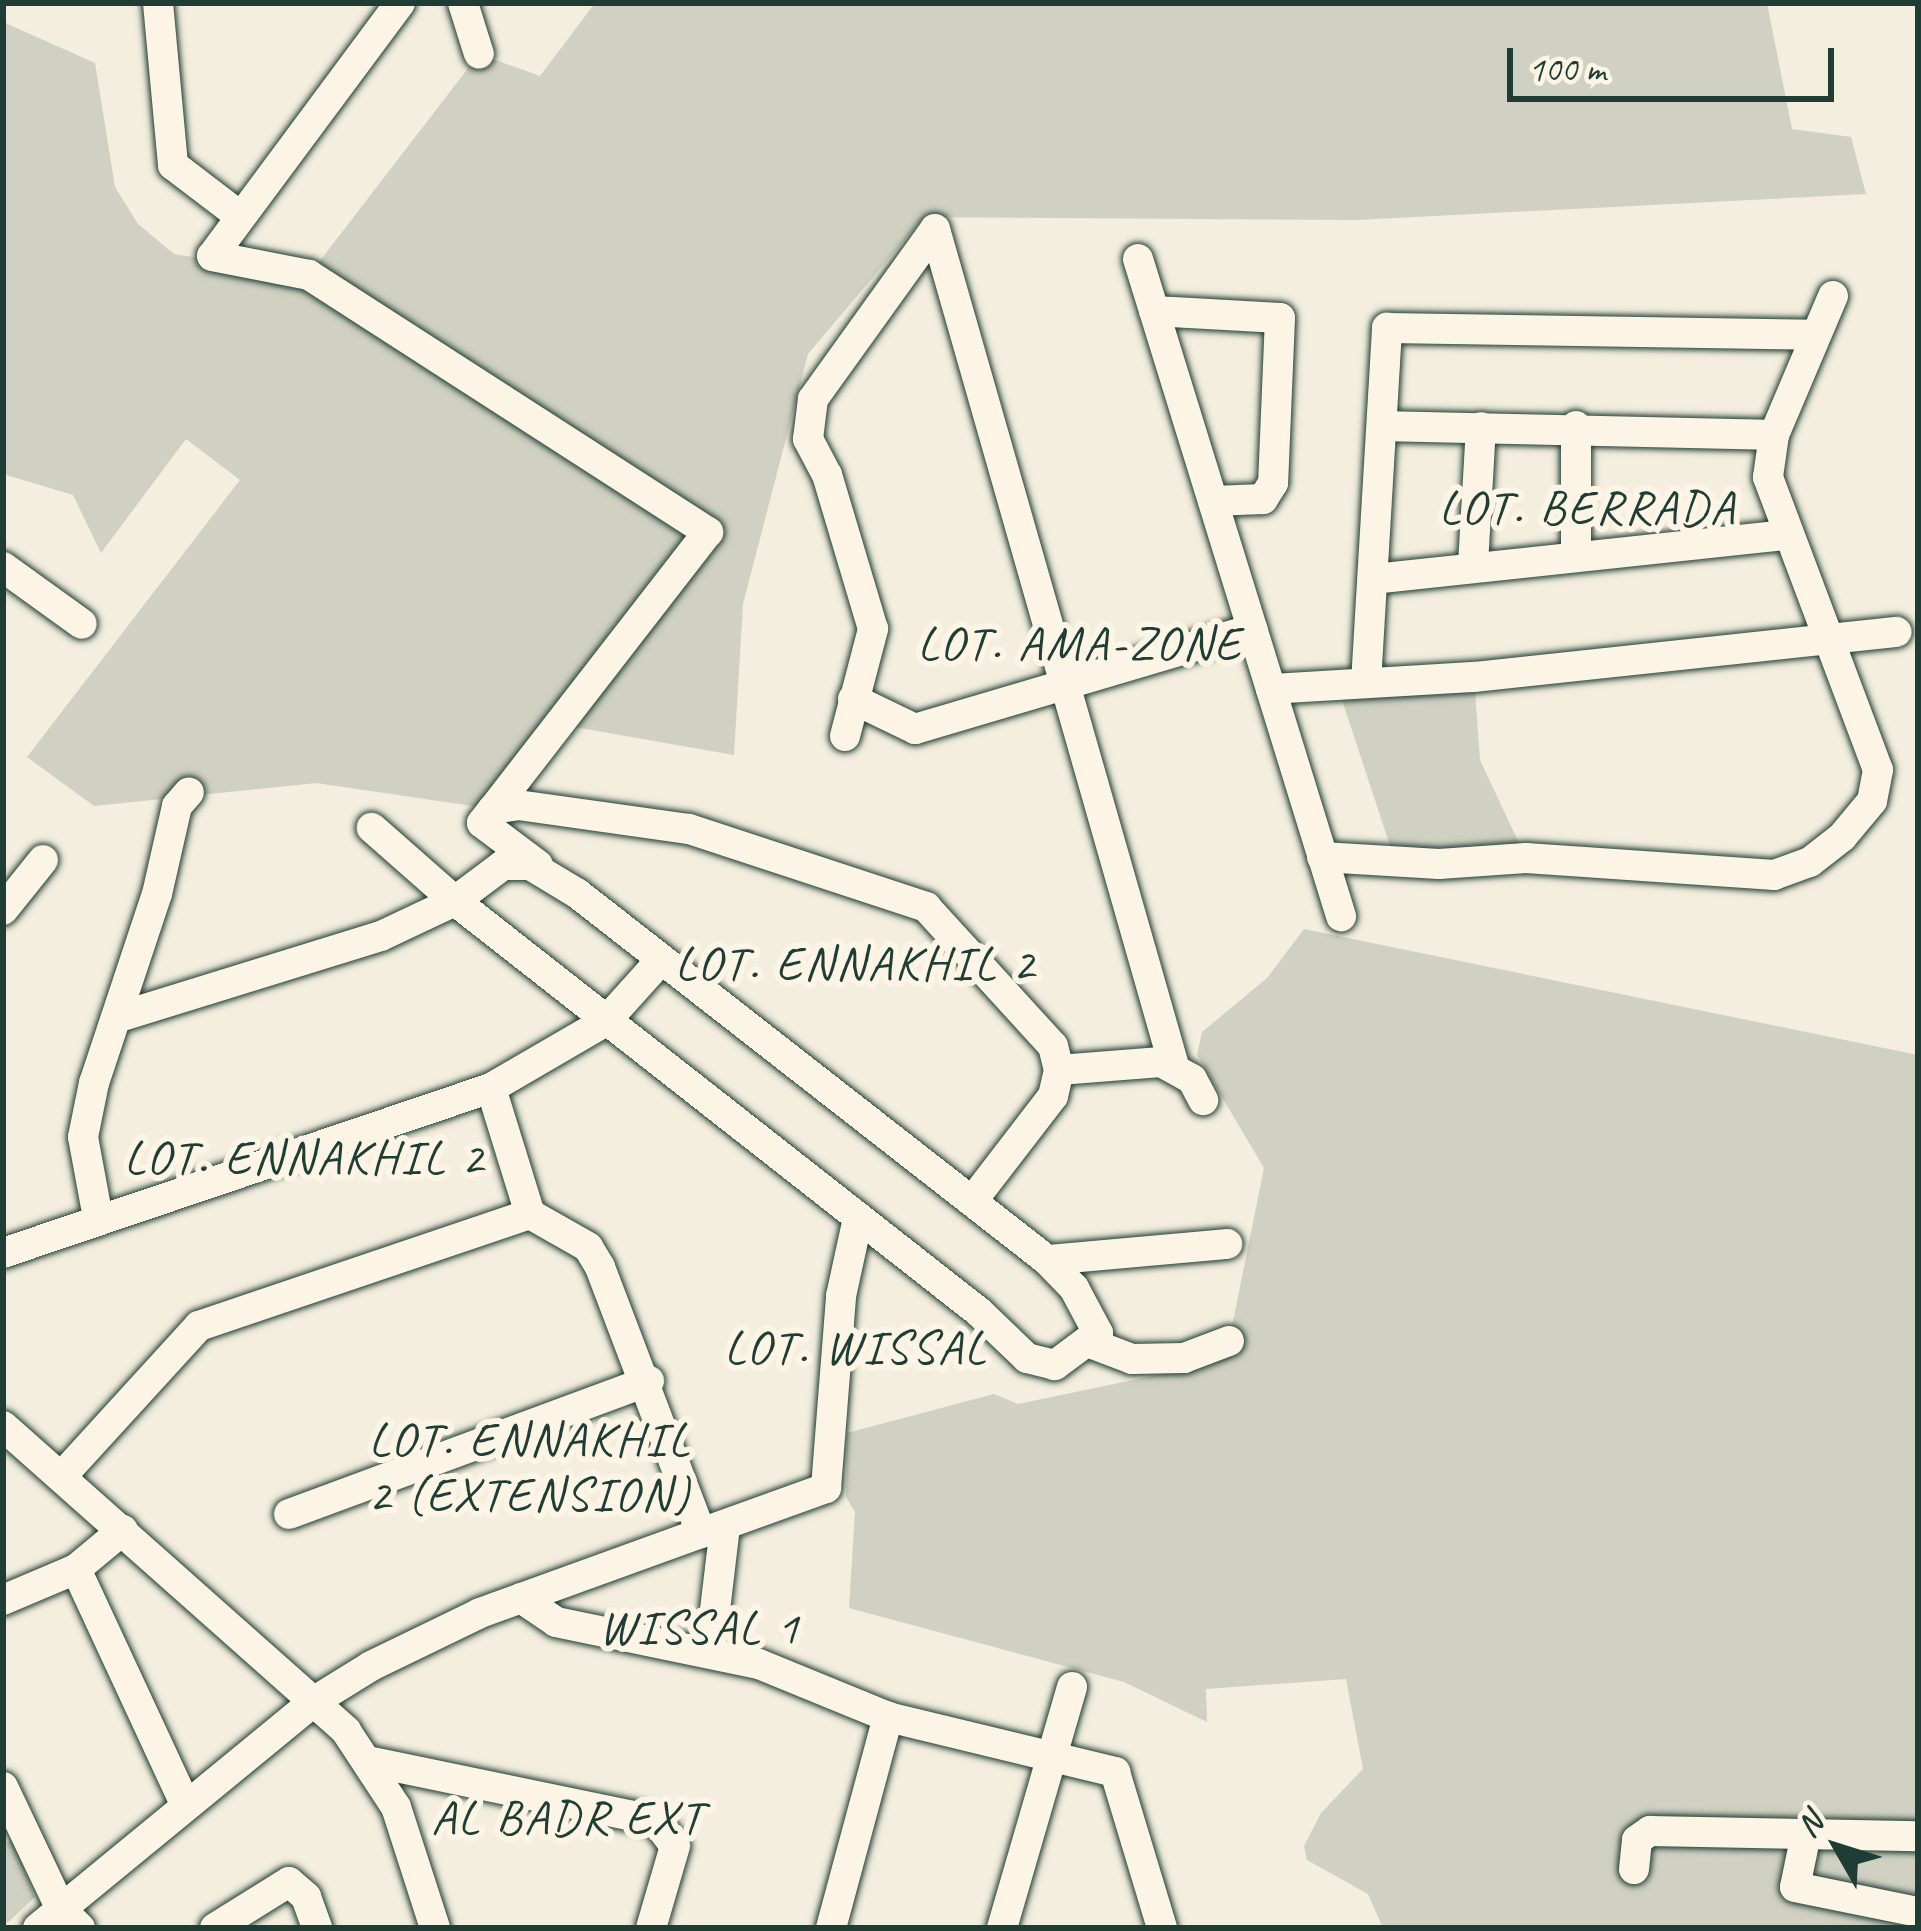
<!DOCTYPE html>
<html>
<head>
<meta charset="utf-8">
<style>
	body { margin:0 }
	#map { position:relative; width:1921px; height:1931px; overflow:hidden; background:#f3eede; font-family:Caveat,sans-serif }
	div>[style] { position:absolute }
	.green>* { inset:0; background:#d0d1c2 }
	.roads { filter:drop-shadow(0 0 3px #1f3d34) drop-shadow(0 0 3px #1f3d34) }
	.minor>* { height:30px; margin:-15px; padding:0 15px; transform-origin:15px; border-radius:15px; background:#fcf5e5 }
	span { translate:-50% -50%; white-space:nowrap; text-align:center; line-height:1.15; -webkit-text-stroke:12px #fcf5e5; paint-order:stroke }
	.quarter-label { font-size:48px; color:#1f3d34; letter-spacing:3px }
	.frame { position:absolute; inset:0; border:6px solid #1f3d34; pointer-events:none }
	.north { position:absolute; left:1777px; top:1787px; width:120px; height:120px; -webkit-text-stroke:9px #fcf5e5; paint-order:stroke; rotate:309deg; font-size:33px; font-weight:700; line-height:48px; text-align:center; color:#1f3d34 }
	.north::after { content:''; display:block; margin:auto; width:42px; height:54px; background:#1f3d34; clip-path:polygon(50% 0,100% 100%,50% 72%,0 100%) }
	.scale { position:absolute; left:1507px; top:48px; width:327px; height:54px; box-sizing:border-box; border:6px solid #1f3d34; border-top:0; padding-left:15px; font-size:36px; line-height:42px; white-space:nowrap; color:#1f3d34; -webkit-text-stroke:9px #fcf5e5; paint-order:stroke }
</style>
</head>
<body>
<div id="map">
	<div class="green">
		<i style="clip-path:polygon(595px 3px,1767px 3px,1792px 129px,1851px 137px,1866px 194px,1357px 220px,924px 217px,808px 354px,743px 604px,734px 755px,574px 727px,493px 809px,316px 783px,94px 806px,27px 757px,240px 480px,186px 439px,101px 553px,73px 495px,3px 474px,3px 22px,95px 63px,115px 187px,138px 224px,174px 254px,309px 275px,479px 54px,540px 76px)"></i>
		<i style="clip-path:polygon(1474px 677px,1480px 760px,1526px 858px,1396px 864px,1338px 688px)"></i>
		<i style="clip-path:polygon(1304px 929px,1918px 1055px,1918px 1928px,1383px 1928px,1368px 1894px,1307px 1860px,1304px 1846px,1321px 1813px,1363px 1769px,1346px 1679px,1206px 1689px,1207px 1722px,1124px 1682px,849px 1608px,855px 1512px,846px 1497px,847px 1433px,994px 1394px,1018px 1404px,1162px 1374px,1229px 1341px,1264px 1168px,1197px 1055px,1202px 1032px,1267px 978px)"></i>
		<i style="clip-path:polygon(13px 1840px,35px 1897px,3px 1927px,3px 1844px)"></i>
	</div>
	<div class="roads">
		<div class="minor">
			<i style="left:158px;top:3px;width:163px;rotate:84.7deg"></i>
			<i style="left:173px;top:165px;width:81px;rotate:37.4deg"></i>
			<i style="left:400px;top:3px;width:315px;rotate:126.6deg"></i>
			<i style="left:212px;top:256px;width:99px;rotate:11.1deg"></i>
			<i style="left:309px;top:275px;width:475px;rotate:32.8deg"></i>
			<i style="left:708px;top:532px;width:351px;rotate:127.8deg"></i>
			<i style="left:463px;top:3px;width:53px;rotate:72.6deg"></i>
			<i style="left:935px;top:229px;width:870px;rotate:74.06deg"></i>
			<i style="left:1138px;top:259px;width:688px;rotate:72.83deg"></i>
			<i style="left:1154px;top:311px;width:126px;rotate:3.2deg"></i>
			<i style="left:1280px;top:318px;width:165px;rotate:92.4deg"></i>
			<i style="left:1273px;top:483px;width:19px;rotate:122deg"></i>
			<i style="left:1263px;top:499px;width:50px;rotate:177.7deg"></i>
			<i style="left:1384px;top:426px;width:390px;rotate:1.3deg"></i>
			<i style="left:1576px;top:553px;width:127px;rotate:-90deg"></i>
			<i style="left:1473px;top:565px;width:138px;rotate:-86.7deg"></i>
			<i style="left:3px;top:567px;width:97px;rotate:35.8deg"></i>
			<i style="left:1373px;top:579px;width:415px;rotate:-6.1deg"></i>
			<i style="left:1366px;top:683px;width:356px;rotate:-86.6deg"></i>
			<i style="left:1387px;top:328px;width:427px;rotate:0.9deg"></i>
			<i style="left:1271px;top:689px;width:203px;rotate:-3.4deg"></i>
			<i style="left:1474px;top:677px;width:425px;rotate:-6.1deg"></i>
			<i style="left:853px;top:699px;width:69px;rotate:25.8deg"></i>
			<i style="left:915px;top:729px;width:352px;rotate:-16.5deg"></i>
			<i style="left:845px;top:736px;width:111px;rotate:-75.3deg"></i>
			<i style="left:873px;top:629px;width:161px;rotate:-106.6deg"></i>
			<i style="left:827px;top:475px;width:41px;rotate:-117.8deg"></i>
			<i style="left:808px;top:439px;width:40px;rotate:-82.9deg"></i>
			<i style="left:813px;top:399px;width:209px;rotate:-54.3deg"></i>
			<i style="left:1322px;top:857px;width:117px;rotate:3.4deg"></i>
			<i style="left:1439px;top:864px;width:87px;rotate:-3.9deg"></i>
			<i style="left:1526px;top:858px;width:249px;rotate:3.9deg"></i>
			<i style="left:1774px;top:875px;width:38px;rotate:-20deg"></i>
			<i style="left:1810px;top:862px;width:41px;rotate:-38deg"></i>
			<i style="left:1842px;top:837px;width:47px;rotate:-50.2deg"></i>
			<i style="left:1872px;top:801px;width:32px;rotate:-79deg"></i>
			<i style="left:1878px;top:770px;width:313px;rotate:-110.6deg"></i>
			<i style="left:1768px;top:477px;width:42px;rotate:-81.9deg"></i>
			<i style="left:1774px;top:435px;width:151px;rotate:-67deg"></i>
			<i style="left:538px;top:865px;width:70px;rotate:-143.1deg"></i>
			<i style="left:482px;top:823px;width:18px;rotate:-52deg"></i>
			<i style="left:493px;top:809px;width:25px;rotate:-9deg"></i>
			<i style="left:518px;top:805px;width:173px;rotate:8deg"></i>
			<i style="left:689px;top:829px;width:250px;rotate:18.2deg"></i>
			<i style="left:926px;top:907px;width:188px;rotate:47.6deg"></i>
			<i style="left:1053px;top:1046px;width:25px;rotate:76deg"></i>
			<i style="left:1059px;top:1070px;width:27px;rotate:103deg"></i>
			<i style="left:1053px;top:1096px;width:131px;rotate:127.6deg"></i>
			<i style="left:3px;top:910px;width:64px;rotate:-51.3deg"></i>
			<i style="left:116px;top:1018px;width:277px;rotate:-17.2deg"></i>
			<i style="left:381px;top:936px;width:82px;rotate:-25.3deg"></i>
			<i style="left:455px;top:901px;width:60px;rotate:-36.9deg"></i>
			<i style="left:503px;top:865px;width:27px"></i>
			<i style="left:530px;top:865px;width:56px;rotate:31.1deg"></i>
			<i style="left:578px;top:894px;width:595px;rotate:37.97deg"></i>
			<i style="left:1047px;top:1260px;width:39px;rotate:46deg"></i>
			<i style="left:1074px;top:1288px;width:51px;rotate:61.9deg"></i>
			<i style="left:1098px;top:1333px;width:54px;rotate:143.3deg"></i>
			<i style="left:1055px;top:1365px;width:29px;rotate:-166deg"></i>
			<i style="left:1027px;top:1358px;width:66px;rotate:-136.2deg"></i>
			<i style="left:979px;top:1312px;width:666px;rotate:-141.89deg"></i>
			<i style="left:455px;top:901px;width:111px;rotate:-138.7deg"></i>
			<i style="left:1059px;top:1070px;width:102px;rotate:-4.5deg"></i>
			<i style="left:1161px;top:1062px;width:35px;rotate:29deg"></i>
			<i style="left:1192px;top:1079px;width:24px;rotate:62deg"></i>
			<i style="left:98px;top:1218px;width:82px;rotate:-100.5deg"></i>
			<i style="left:83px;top:1137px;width:55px;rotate:-78.5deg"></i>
			<i style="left:94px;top:1083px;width:199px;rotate:-71.6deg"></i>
			<i style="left:157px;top:894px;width:90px;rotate:-77.2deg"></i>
			<i style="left:177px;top:806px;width:18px;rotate:-49deg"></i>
			<i style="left:3px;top:1253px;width:515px;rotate:-18.68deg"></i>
			<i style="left:491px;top:1088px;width:133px;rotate:-30.2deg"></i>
			<i style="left:606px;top:1021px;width:81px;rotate:-48deg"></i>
			<i style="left:1047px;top:1260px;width:181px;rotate:-5.1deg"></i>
			<i style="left:1090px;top:1343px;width:45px;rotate:20.9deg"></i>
			<i style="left:1132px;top:1359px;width:52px;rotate:-1.1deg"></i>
			<i style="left:1184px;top:1358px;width:48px;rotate:-20.7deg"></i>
			<i style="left:3px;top:1426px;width:459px;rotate:41.6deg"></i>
			<i style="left:346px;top:1731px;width:91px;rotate:56.7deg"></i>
			<i style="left:396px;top:1807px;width:127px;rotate:72.1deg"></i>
			<i style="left:61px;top:1477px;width:205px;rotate:-47.6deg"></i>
			<i style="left:199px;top:1326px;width:349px;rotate:-18.7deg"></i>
			<i style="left:530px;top:1214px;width:132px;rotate:-107.2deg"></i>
			<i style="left:289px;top:1514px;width:384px;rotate:-20.3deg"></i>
			<i style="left:701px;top:1533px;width:133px;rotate:-19.8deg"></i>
			<i style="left:826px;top:1488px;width:193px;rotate:-85.5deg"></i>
			<i style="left:841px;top:1296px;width:80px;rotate:-77.7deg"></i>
			<i style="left:76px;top:1569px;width:259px;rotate:65.1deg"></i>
			<i style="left:521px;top:1598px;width:42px;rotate:34.4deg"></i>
			<i style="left:556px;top:1622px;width:207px;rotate:11.7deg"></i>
			<i style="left:759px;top:1664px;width:139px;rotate:22.3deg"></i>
			<i style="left:888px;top:1717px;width:234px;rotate:13.6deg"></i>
			<i style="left:1115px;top:1772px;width:163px;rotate:73.2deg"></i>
			<i style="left:3px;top:1600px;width:79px;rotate:-23deg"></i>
			<i style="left:76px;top:1569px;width:61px;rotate:-39.7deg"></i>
			<i style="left:710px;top:1652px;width:126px;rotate:-83.2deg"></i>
			<i style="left:372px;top:1762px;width:290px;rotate:11.7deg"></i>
			<i style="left:656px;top:1821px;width:31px;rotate:53deg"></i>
			<i style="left:675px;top:1846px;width:85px;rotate:106.3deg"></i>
			<i style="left:3px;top:1787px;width:135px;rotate:64.6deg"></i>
			<i style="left:61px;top:1909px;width:27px;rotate:45deg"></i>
			<i style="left:1806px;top:1834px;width:54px;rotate:101.7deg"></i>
			<i style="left:1795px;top:1887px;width:126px;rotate:11.5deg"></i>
			<i style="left:1634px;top:1869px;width:29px;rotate:-84deg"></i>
			<i style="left:1637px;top:1840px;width:16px;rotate:-35deg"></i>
			<i style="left:1650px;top:1831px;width:268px;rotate:1.1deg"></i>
			<i style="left:38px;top:1928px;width:356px;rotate:-39.4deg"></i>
			<i style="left:313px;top:1702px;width:68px;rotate:-31.8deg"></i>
			<i style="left:371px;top:1666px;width:121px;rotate:-25.9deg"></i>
			<i style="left:480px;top:1613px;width:235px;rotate:-19.9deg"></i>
			<i style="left:701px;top:1533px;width:285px;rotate:-110.8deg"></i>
			<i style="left:600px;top:1267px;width:23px;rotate:-121deg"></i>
			<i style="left:588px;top:1247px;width:67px;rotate:-150.4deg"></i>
			<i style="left:215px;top:1928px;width:87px;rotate:-31.9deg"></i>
			<i style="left:289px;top:1882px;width:23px;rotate:41deg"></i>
			<i style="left:306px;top:1897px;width:33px;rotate:70deg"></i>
			<i style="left:831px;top:1928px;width:219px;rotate:-74.9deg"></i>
			<i style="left:1002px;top:1928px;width:251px;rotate:-73.8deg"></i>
		</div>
	</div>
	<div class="quarter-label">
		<span style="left:1588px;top:508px">LOT. BERRADA</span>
		<span style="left:1080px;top:644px">LOT. AMA-ZONE</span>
		<span style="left:856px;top:964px">LOT. ENNAKHIL 2</span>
		<span style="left:305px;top:1158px">LOT. ENNAKHIL 2</span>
		<span style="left:856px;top:1348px">LOT. WISSAL</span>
		<span style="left:530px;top:1467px">LOT. ENNAKHIL<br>2 (EXTENSION)</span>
		<span style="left:700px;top:1628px">WISSAL 1</span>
		<span style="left:568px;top:1818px">AL BADR EXT</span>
	</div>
	<div class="frame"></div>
	<div class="north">N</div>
	<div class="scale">100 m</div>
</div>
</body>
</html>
